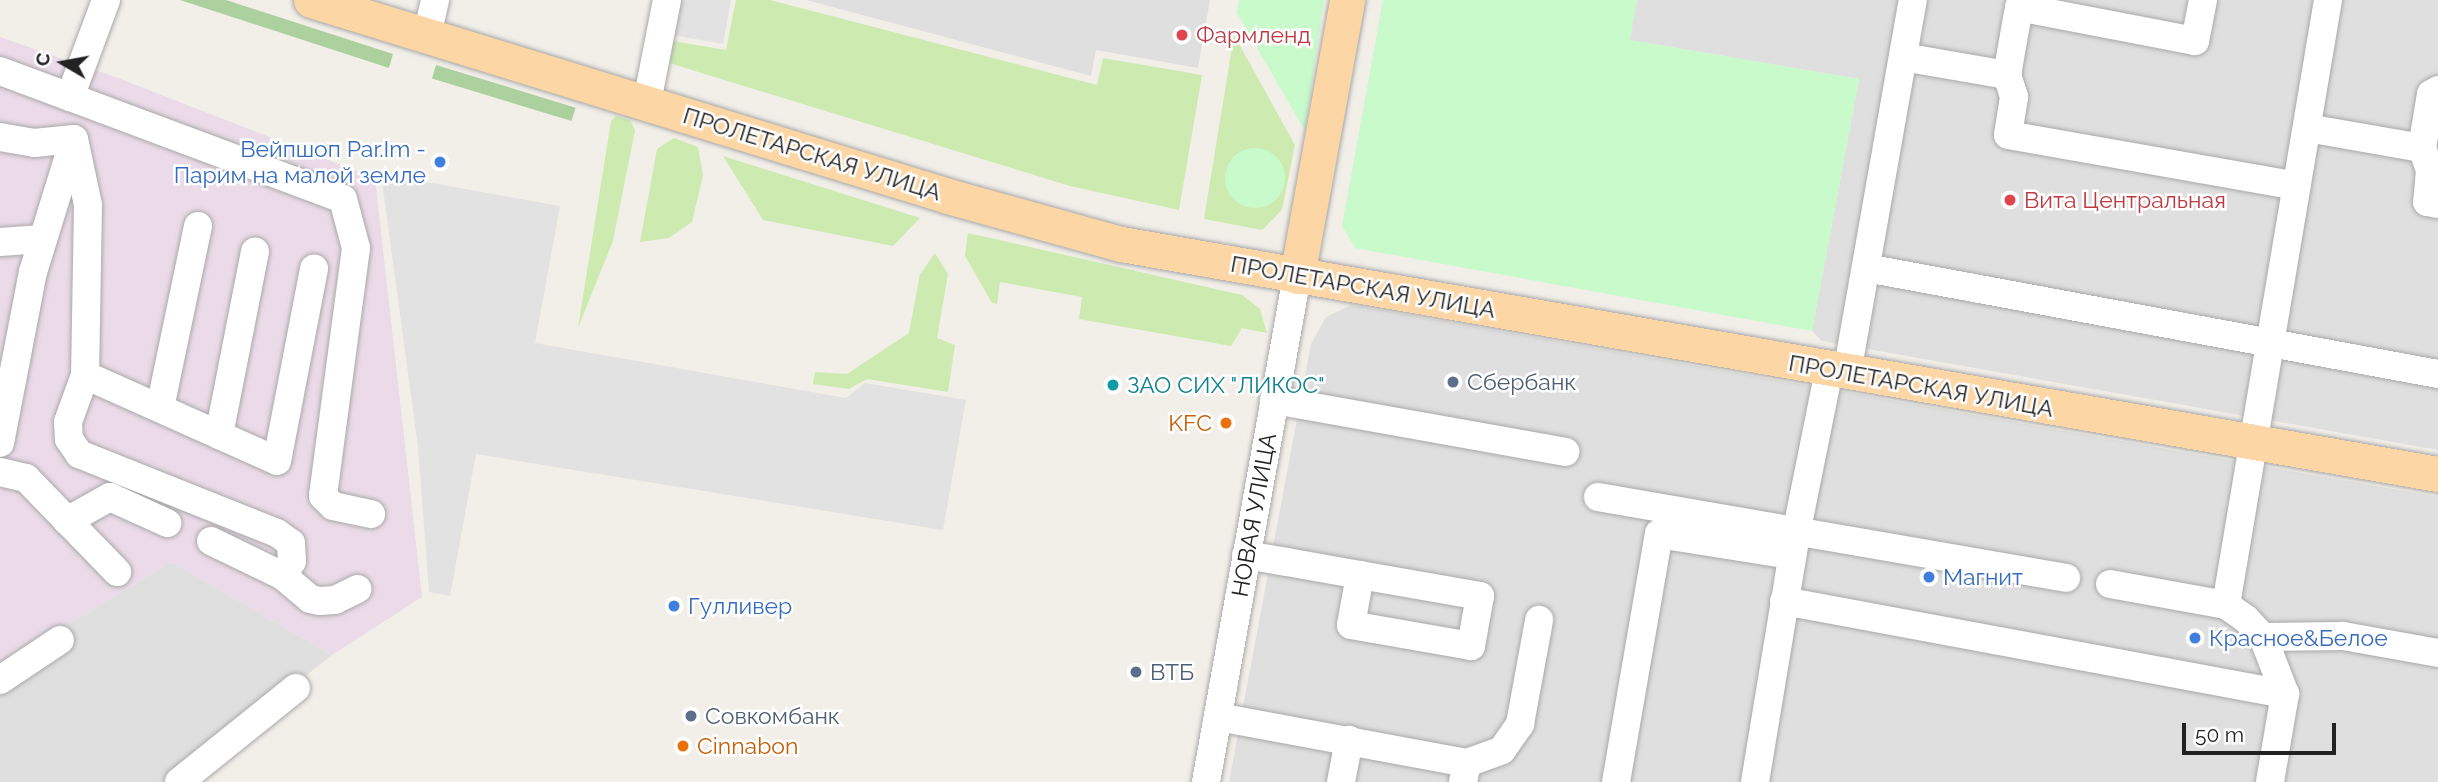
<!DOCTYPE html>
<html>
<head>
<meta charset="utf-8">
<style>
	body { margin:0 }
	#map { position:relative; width:2438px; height:782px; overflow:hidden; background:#f2efe9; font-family:Raleway,sans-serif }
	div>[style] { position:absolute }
	.residential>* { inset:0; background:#e0dfdf }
	.industrial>* { inset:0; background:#ebdbe8 }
	.grass>* { inset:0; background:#cdebb0 }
	.forest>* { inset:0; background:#add19e; transform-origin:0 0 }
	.park>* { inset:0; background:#c8facc }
	.round { border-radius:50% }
	.parking>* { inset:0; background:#e2e2e2 }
	.roads { filter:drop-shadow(0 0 2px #a9a9a9) drop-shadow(0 0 2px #a9a9a9) }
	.minor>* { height:28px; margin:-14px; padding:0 14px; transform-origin:14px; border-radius:14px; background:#fff }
	.major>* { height:35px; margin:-17.5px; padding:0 17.5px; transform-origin:17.5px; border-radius:17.5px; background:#fcd6a4 }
	.dots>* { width:19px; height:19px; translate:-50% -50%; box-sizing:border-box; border:4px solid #fff; border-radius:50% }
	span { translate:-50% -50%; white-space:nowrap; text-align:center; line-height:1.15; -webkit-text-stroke:5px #fff; paint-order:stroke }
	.health-label { font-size:23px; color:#be3a42 }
	.left { translate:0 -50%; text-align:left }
	.shop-label { font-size:23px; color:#366cbe }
	.right { translate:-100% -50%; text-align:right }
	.street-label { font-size:23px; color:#222 }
	.service-label { font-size:23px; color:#4e5e75 }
	.culture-label { font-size:23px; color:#0d838f }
	.food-label { font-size:23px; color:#c56008 }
	.north { position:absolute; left:28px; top:28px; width:70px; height:70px; -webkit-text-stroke:5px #fff; paint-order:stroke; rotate:280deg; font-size:19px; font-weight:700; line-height:28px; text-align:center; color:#222 }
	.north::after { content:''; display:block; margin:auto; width:24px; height:32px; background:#222; clip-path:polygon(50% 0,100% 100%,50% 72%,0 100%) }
	.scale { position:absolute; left:2182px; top:723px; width:154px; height:32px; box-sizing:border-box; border:4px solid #222; border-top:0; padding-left:9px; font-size:21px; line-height:24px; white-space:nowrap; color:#222; -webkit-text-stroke:5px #fff; paint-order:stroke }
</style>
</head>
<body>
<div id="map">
	<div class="residential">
		<i style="clip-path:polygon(806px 0,1210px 0,1198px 68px,1096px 50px,1091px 76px)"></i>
		<i style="clip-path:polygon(1637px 0,2438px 0,2438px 450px,1822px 341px,1812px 331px,1859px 79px,1629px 40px)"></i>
		<i style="clip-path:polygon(1352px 305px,2438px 497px,2438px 782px,1229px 782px,1311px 344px,1326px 317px)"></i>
		<i style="clip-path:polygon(171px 562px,332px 655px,173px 782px,0 782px,0 666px)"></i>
	</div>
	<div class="industrial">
		<i style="clip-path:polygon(0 37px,118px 78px,375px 178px,422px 597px,332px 655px,171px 562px,0 666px)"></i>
	</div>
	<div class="grass">
		<i style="clip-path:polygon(736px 0,770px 0,1097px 85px,1103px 58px,1202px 75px,1179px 210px,1070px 186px,669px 63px,673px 41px,726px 50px)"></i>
		<i style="clip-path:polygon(1234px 35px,1295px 145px,1282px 210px,1262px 230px,1204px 219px)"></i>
		<i style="clip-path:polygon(616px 116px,630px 120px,635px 130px,613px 241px,578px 328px,611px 121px)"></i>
		<i style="clip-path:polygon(674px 138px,698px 147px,703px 175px,692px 222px,669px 238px,640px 242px,657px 149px)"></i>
		<i style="clip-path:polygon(723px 156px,920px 218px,893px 246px,763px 220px)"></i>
		<i style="clip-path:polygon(968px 233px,1242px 295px,1260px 309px,1267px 333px,1242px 328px,1231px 346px,1079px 319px,1082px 297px,1000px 282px,997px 304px,992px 303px,965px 256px)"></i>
		<i style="clip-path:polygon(935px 253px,948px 274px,937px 338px,955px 345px,948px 392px,867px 379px,849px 389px,813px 384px,815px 372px,847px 374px,909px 333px,920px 274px)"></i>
	</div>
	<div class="forest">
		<i style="clip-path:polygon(180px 0,226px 0,393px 54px,389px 68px)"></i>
		<i style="left:436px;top:65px;width:146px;height:14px;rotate:17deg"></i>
	</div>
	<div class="park">
		<i style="clip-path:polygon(1239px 0,1324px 0,1305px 131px,1237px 13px)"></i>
		<i style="clip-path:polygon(1383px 0,1637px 0,1630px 40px,1859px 79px,1812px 331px,1355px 248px,1342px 226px)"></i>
		<i class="round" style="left:1225px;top:148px;width:60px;height:60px"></i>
	</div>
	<div class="parking">
		<i style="clip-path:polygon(678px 0,731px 0,723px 44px,672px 35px)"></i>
		<i style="clip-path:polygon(381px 174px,560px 206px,535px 343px,846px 398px,865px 383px,966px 400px,943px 530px,476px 454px,450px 596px,429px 592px,418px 447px)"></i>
	</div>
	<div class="roads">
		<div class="minor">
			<i style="left:2203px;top:0;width:42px;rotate:101deg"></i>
			<i style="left:2195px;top:41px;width:179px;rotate:-169.1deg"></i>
			<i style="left:2019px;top:7px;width:69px;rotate:100deg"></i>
			<i style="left:2007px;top:75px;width:23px;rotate:72deg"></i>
			<i style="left:2014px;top:97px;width:38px;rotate:99deg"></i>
			<i style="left:2008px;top:135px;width:293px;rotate:10deg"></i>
			<i style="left:2328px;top:0;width:614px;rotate:99.57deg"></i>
			<i style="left:2226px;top:605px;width:24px;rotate:35deg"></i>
			<i style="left:2246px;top:619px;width:25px;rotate:47deg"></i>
			<i style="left:2263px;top:637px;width:80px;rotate:-0.7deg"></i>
			<i style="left:2343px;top:636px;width:97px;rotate:10.1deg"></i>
			<i style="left:427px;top:35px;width:36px;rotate:-77deg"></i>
			<i style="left:1903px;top:57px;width:106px;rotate:9.8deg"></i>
			<i style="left:0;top:71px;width:75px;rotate:20.4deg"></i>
			<i style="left:70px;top:97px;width:103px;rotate:-69.6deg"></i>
			<i style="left:2438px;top:90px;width:8px;rotate:150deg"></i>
			<i style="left:2431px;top:94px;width:55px;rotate:99.5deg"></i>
			<i style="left:2422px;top:148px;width:23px;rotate:70deg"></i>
			<i style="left:2430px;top:170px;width:32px;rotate:95deg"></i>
			<i style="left:2427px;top:202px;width:11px;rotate:10deg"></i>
			<i style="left:70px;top:97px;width:291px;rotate:20.5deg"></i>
			<i style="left:343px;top:199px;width:51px;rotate:75.1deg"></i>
			<i style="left:356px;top:248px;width:250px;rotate:97.6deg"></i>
			<i style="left:323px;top:496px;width:14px;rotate:45deg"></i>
			<i style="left:333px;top:506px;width:39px;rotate:12deg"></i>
			<i style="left:647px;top:102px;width:104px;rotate:-78.9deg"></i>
			<i style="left:2307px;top:128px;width:117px;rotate:9.9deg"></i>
			<i style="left:0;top:137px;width:35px;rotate:10deg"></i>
			<i style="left:34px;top:143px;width:40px;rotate:-5.7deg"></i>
			<i style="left:74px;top:139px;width:67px;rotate:78deg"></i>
			<i style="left:88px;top:205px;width:170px;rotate:91deg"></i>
			<i style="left:85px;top:375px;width:50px;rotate:109.9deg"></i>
			<i style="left:68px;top:422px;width:17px;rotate:87deg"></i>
			<i style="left:69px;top:439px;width:18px;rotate:56deg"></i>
			<i style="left:79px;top:454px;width:213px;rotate:21.8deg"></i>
			<i style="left:277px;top:533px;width:17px;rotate:36deg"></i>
			<i style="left:291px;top:543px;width:18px;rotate:87deg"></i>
			<i style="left:292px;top:561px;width:17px;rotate:121deg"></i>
			<i style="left:283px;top:576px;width:80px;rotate:-154.1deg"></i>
			<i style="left:0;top:242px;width:43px;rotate:-4deg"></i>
			<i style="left:1866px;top:268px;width:582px;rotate:10.5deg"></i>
			<i style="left:1847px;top:373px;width:379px;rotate:-80deg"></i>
			<i style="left:85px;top:375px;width:210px;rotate:24.1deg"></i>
			<i style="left:277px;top:461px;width:196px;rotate:-79.1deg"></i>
			<i style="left:1274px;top:400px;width:296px;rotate:10.1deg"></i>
			<i style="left:160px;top:408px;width:186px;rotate:-78.2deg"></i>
			<i style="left:219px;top:435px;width:187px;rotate:-78.9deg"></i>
			<i style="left:0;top:443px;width:174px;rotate:-79.1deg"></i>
			<i style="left:33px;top:272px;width:135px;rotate:-72.8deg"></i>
			<i style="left:0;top:472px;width:27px;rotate:13deg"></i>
			<i style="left:26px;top:478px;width:131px;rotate:45.9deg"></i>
			<i style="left:1598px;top:497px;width:475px;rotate:9.8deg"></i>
			<i style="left:67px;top:521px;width:49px;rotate:-29.2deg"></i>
			<i style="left:110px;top:497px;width:63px;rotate:24.5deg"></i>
			<i style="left:1246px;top:555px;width:42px;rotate:9.7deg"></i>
			<i style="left:1287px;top:562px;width:74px;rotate:10.1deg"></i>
			<i style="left:1360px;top:575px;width:122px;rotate:9.9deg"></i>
			<i style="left:1480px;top:596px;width:51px;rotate:100.2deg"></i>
			<i style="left:1471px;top:646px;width:122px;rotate:-170.1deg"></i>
			<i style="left:1351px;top:625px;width:51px;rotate:-79.8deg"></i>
			<i style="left:283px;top:576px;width:35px;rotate:40deg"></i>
			<i style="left:310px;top:599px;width:10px;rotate:11deg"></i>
			<i style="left:320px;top:601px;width:15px;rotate:-4deg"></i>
			<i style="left:335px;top:600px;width:25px;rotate:-26deg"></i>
			<i style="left:2110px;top:584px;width:118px;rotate:10.3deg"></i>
			<i style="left:1784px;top:601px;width:510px;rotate:10.52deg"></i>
			<i style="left:2263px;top:637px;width:61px;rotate:68.9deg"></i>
			<i style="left:2285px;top:694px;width:89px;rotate:99.7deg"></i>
			<i style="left:0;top:680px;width:72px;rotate:-33.7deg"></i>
			<i style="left:1218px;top:717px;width:253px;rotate:10.5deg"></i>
			<i style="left:1467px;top:763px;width:19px;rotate:102deg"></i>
			<i style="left:1467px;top:763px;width:37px;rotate:-20deg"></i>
			<i style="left:1502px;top:750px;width:32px;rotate:-55deg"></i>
			<i style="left:1520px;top:724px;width:106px;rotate:-79.6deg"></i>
			<i style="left:179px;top:782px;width:150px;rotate:-38.8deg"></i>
			<i style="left:1206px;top:782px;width:514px;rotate:-79.8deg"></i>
			<i style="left:1341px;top:782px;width:43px;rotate:-79.2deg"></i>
			<i style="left:1616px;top:782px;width:252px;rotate:-80.2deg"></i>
			<i style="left:1659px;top:534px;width:135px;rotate:9deg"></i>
			<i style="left:1755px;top:782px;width:256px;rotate:-80.6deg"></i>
			<i style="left:1797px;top:529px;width:162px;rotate:-78.6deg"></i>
		</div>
		<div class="major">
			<i style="left:311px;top:0;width:666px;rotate:17.1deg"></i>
			<i style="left:948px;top:196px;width:180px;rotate:15.5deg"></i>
			<i style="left:1121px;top:244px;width:1337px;rotate:9.91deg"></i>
			<i style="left:1297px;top:276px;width:280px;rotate:-79.7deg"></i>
		</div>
	</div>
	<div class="dots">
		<i style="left:1182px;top:35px;background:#e0444e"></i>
		<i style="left:440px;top:162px;background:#3f7fe0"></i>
		<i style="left:2010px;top:200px;background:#e0444e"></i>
		<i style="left:1453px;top:382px;background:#5c6f8a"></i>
		<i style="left:1113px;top:385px;background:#0f9aa8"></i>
		<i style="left:1226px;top:423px;background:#e8710a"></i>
		<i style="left:1929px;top:577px;background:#3f7fe0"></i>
		<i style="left:674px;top:606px;background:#3f7fe0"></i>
		<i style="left:2195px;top:638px;background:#3f7fe0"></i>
		<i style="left:1136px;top:672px;background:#5c6f8a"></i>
		<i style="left:691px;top:716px;background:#5c6f8a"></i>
		<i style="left:683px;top:746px;background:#e8710a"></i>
	</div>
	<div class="health-label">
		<span class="left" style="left:1196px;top:35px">Фармленд</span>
		<span class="left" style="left:2024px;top:200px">Вита Центральная</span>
	</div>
	<div class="shop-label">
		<span class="right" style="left:426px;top:162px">Вейпшоп Par.Im -<br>Парим на малой земле</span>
		<span class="left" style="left:1943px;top:577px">Магнит</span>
		<span class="left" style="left:688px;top:606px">Гулливер</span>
		<span class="left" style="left:2209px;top:638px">Красное&amp;Белое</span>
	</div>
	<div class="street-label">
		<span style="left:812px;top:154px;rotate:17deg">ПРОЛЕТАРСКАЯ УЛИЦА</span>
		<span style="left:1363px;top:287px;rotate:10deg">ПРОЛЕТАРСКАЯ УЛИЦА</span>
		<span style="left:1921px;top:386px;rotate:10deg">ПРОЛЕТАРСКАЯ УЛИЦА</span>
		<span style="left:1254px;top:515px;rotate:-80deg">НОВАЯ УЛИЦА</span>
	</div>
	<div class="service-label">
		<span class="left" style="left:1467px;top:382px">Сбербанк</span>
		<span class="left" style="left:1150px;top:672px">ВТБ</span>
		<span class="left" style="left:705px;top:716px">Совкомбанк</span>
	</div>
	<div class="culture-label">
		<span class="left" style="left:1127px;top:385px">ЗАО СИХ "ЛИКОС"</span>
	</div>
	<div class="food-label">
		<span class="right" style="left:1212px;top:423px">KFC</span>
		<span class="left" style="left:697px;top:746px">Cinnabon</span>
	</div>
	<div class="north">С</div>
	<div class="scale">50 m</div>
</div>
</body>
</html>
